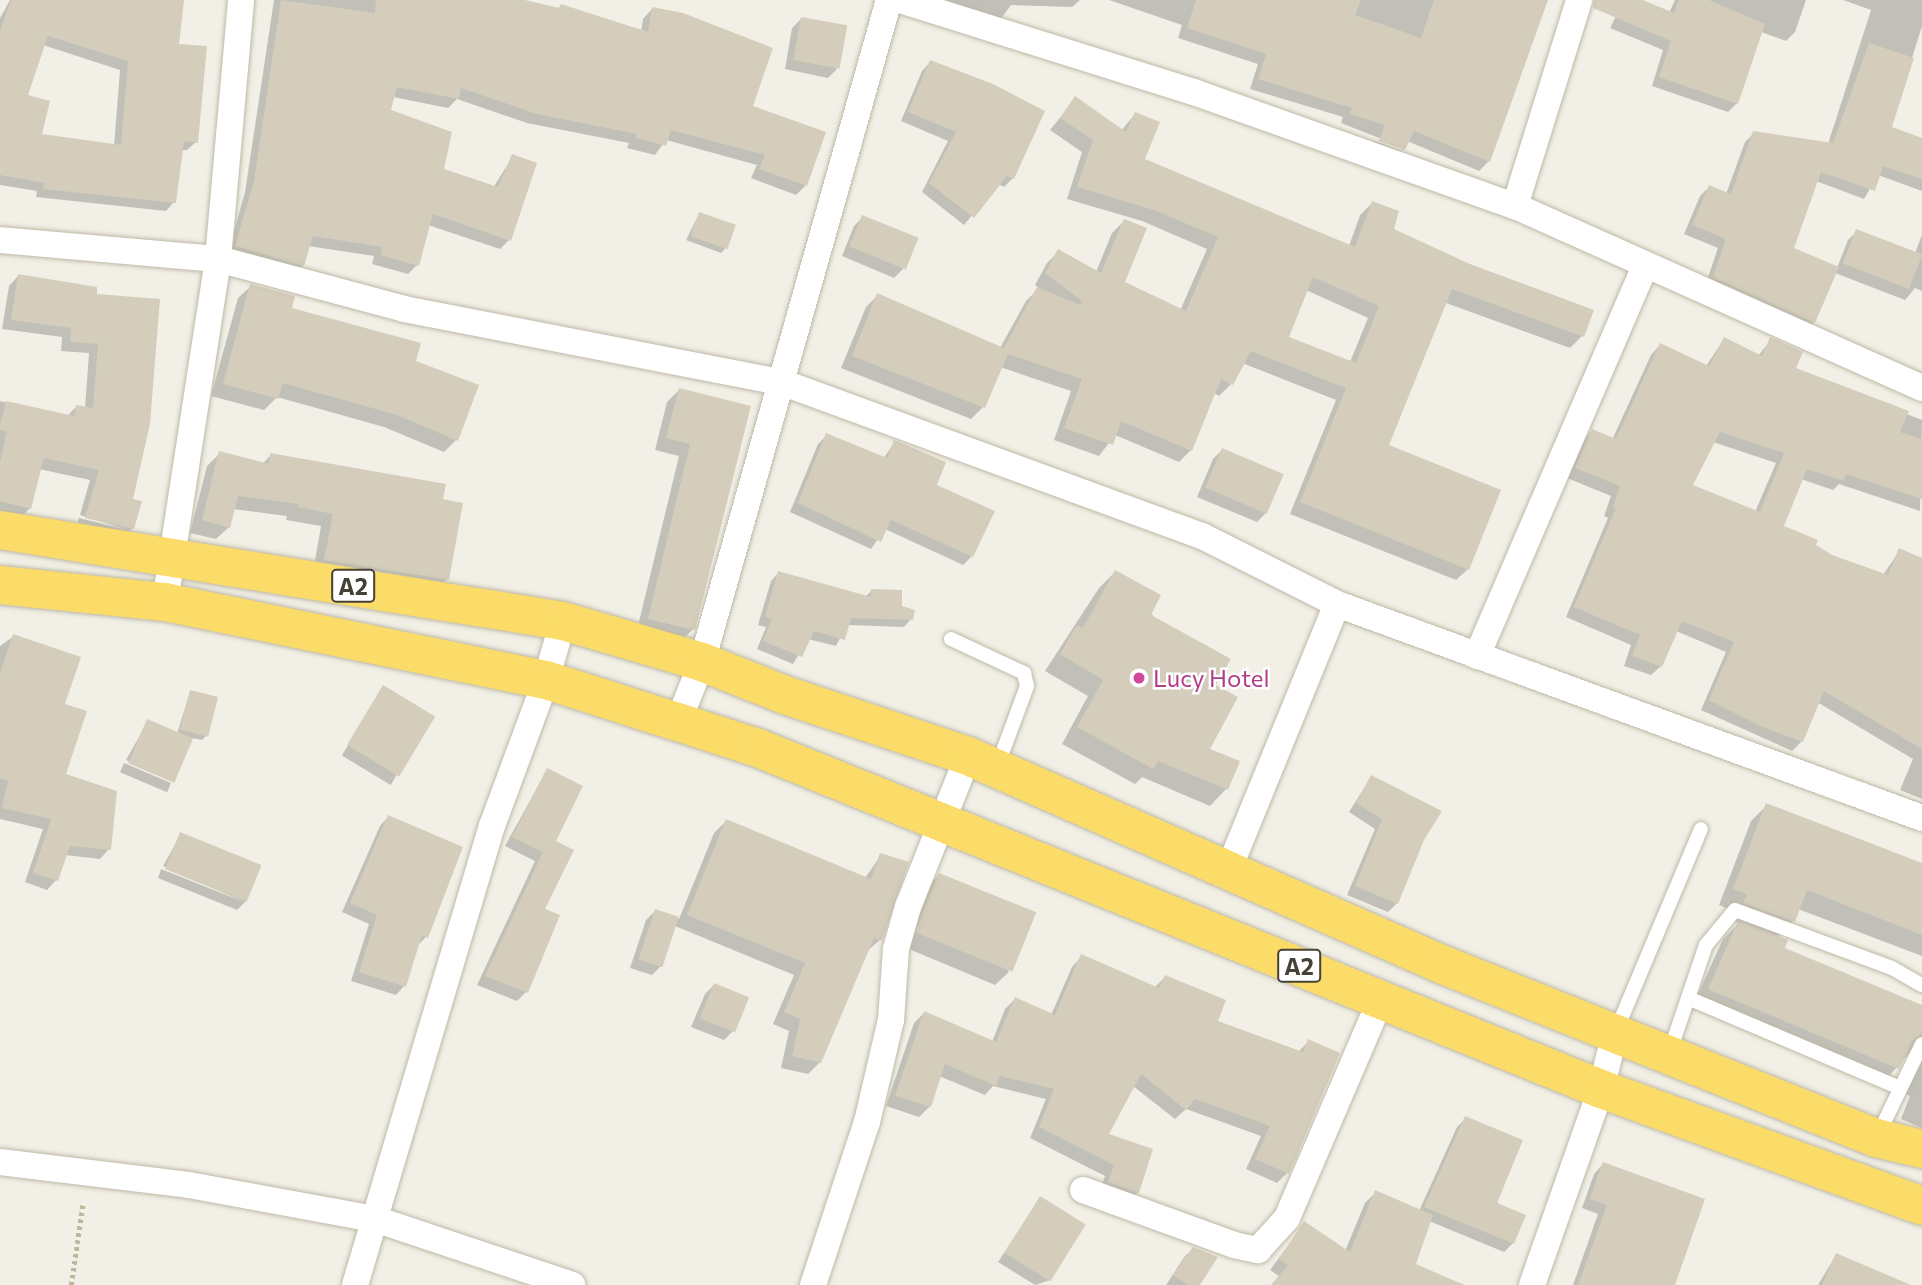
<!DOCTYPE html>
<html>
<head>
<meta charset="utf-8">
<style>
	body { margin:0 }
	#map { position:relative; width:1922px; height:1285px; overflow:hidden; background:#f2f0e6; font-family:Commissioner,sans-serif }
	div>[style] { position:absolute }
	.shadow>* { inset:0; background:#0003; transform-origin:0 0 }
	.building>* { inset:0; background:#d4cdbb; transform-origin:0 0 }
	.path>* { height:4.5px; margin-top:-2.25px; transform-origin:0; background:repeating-linear-gradient(90deg,#bfb79a 0 3.5px,transparent 0 7px) }
	.roads { filter:drop-shadow(0 0 2px #beb9a8) drop-shadow(0 0 2px #beb9a8) }
	.lane>* { height:14px; margin:-7px; padding:0 7px; transform-origin:7px; border-radius:7px; background:#fff }
	.street>* { height:26px; margin:-13px; padding:0 13px; transform-origin:13px; border-radius:13px; background:#fff }
	.highway>* { height:38px; margin:-19px; padding:0 19px; transform-origin:19px; border-radius:19px; background:#fbdc69 }
	.dots>* { width:19px; height:19px; translate:-50% -50%; box-sizing:border-box; border:4px solid #fff; border-radius:50% }
	span { translate:-50% -50%; white-space:nowrap; text-align:center; line-height:1.15; -webkit-text-stroke:5px #fff; paint-order:stroke }
	.shield-label span { padding:2px 5px; background:#fff; border:2px solid; border-radius:5px; -webkit-text-stroke-width:0 }
	.shield-label { font-size:23px; color:#454135; font-weight:700 }
	.hotel-label { font-size:24px; color:#b23c85 }
	.left { translate:0 -50%; text-align:left }
</style>
</head>
<body>
<div id="map">
	<div class="shadow">
		<i style="clip-path:polygon(evenodd,10px 0,182px 0,177px 45px,196px 142px,187px 150px,181px 150px,174px 202px,166px 211px,36px 197px,37px 191px,0 185px,0 18px,10px 0,43px 45px,120px 70px,114px 146px,40px 136px,26px 96px,43px 45px)"></i>
		<i style="clip-path:polygon(274px 0,517px 0,557px 10px,561px 6px,641px 31px,643px 19px,652px 9px,750px 107px,806px 185px,796px 195px,751px 178px,757px 165px,666px 140px,655px 155px,627px 148px,629px 143px,527px 123px,457px 99px,448px 108px,393px 97px,389px 112px,442px 170px,493px 188px,513px 156px,509px 240px,500px 249px,428px 225px,417px 265px,408px 274px,372px 264px,374px 256px,308px 246px,303px 265px,293px 274px,227px 256px,245px 192px)"></i>
		<i style="clip-path:polygon(921px 0,1080px 0,1072px 7px,1011px 5px,1000px 20px)"></i>
		<i style="clip-path:polygon(1109px 0,1547px 0,1489px 161px,1479px 171px,1407px 141px,1404px 149px,1394px 159px,1370px 151px,1374px 141px,1402px 151px,1402px 147px,1341px 123px,1343px 117px,1250px 89px,1258px 64px,1178px 38px,1182px 25px)"></i>
		<i style="clip-path:polygon(1624px 0,1639px 0,1669px 13px,1675px 0,1806px 0,1795px 32px,1786px 41px,1761px 32px,1737px 103px,1728px 112px,1652px 86px,1663px 50px,1610px 28px)"></i>
		<i style="clip-path:polygon(1843px 0,1922px 0,1922px 26px,1890px 128px,1922px 139px,1922px 191px,1878px 175px,1864px 199px,1816px 181px,1792px 249px,1837px 268px,1848px 240px,1857px 231px,1915px 253px,1922px 235px,1922px 291px,1915px 288px,1905px 300px,1835px 273px,1814px 322px,1805px 331px,1705px 286px,1718px 248px,1684px 234px,1700px 196px,1709px 187px,1726px 194px,1745px 142px,1754px 133px,1828px 144px,1871px 10px)"></i>
		<i style="clip-path:polygon(801px 19px,837px 69px,828px 78px,785px 69px,792px 28px)"></i>
		<i style="clip-path:polygon(930px 62px,1013px 178px,1004px 187px,998px 184px,964px 225px,922px 192px,948px 141px,901px 121px,922px 71px)"></i>
		<i style="clip-path:polygon(evenodd,1076px 98px,1121px 131px,1135px 114px,1143px 160px,1349px 246px,1360px 215px,1372px 203px,1391px 229px,1582px 336px,1570px 348px,1446px 303px,1387px 446px,1468px 569px,1456px 580px,1290px 514px,1336px 400px,1242px 363px,1231px 384px,1219px 396px,1214px 393px,1191px 450px,1179px 462px,1115px 435px,1099px 456px,1054px 440px,1071px 391px,1000px 367px,983px 407px,971px 419px,841px 368px,866px 307px,878px 295px,1000px 348px,1026px 301px,1039px 288px,1035px 285px,1047px 263px,1059px 251px,1096px 272px,1112px 233px,1124px 221px,1123px 283px,1180px 311px,1207px 249px,1142px 221px,1067px 199px,1082px 152px,1050px 130px,1076px 98px,1306px 290px,1368px 318px,1350px 362px,1287px 337px,1306px 290px)"></i>
		<i style="clip-path:polygon(699px 214px,725px 249px,721px 253px,686px 240px)"></i>
		<i style="clip-path:polygon(863px 217px,903px 269px,894px 278px,842px 256px,854px 226px)"></i>
		<i style="clip-path:polygon(18px 276px,95px 296px,131px 500px,132px 529px,122px 538px,76px 528px,79px 518px,128px 530px,80px 515px,90px 480px,39px 469px,30px 508px,20px 518px,0 513px,0 401px,67px 416px,77px 406px,85px 408px,89px 353px,61px 351px,62px 337px,2px 329px,9px 286px)"></i>
		<i style="clip-path:polygon(251px 286px,290px 309px,414px 362px,456px 440px,444px 452px,384px 427px,277px 397px,264px 410px,211px 396px,238px 298px)"></i>
		<i style="clip-path:polygon(evenodd,1724px 339px,1758px 356px,1771px 340px,1794px 369px,1922px 420px,1920px 511px,1839px 484px,1833px 490px,1801px 479px,1782px 527px,1831px 557px,1883px 575px,1900px 550px,1922px 560px,1922px 799px,1900px 790px,1913px 759px,1817px 702px,1802px 741px,1792px 751px,1701px 710px,1726px 652px,1676px 631px,1661px 666px,1651px 675px,1624px 666px,1631px 645px,1566px 617px,1608px 518px,1604px 516px,1611px 496px,1567px 478px,1582px 441px,1592px 431px,1612px 440px,1651px 355px,1660px 345px,1706px 366px,1724px 339px,1713px 442px,1776px 463px,1755px 512px,1691px 486px,1713px 442px)"></i>
		<i style="clip-path:polygon(679px 390px,749px 407px,693px 629px,681px 641px,637px 630px,679px 456px,655px 450px,667px 402px)"></i>
		<i style="clip-path:polygon(827px 435px,883px 459px,894px 443px,935px 486px,972px 556px,963px 565px,885px 529px,871px 549px,790px 512px,818px 444px)"></i>
		<i style="clip-path:polygon(1222px 450px,1266px 513px,1257px 522px,1197px 497px,1213px 459px)"></i>
		<i style="clip-path:polygon(220px 453px,262px 464px,271px 455px,441px 500px,447px 579px,434px 592px,313px 572px,321px 526px,286px 520px,287px 516px,233px 509px,229px 527px,216px 539px,190px 533px,207px 466px)"></i>
		<i style="clip-path:polygon(1115px 572px,1214px 686px,1208px 750px,1226px 789px,1210px 806px,1142px 777px,1135px 784px,1062px 744px,1088px 696px,1045px 671px,1099px 588px)"></i>
		<i style="clip-path:polygon(778px 573px,865px 597px,872px 590px,911px 619px,904px 627px,847px 625px,836px 646px,808px 639px,793px 664px,757px 649px,766px 627px,758px 625px,771px 581px)"></i>
		<i style="clip-path:polygon(14px 636px,63px 705px,64px 775px,109px 849px,100px 859px,65px 855px,56px 880px,47px 890px,25px 882px,43px 829px,0 819px,0 646px)"></i>
		<i style="left:383px;top:687px;width:57px;height:80px;rotate:31deg"></i>
		<i style="clip-path:polygon(190px 692px,206px 736px,202px 740px,192px 738px,173px 782px,126px 760px,148px 721px,177px 734px)"></i>
		<i style="left:124px;top:763px;width:51px;height:10px;rotate:23deg"></i>
		<i style="clip-path:polygon(547px 770px,553px 842px,542px 910px,558px 916px,526px 992px,517px 1001px,477px 985px,535px 861px,505px 846px)"></i>
		<i style="clip-path:polygon(1371px 777px,1422px 840px,1397px 903px,1388px 912px,1347px 895px,1375px 829px,1349px 812px)"></i>
		<i style="clip-path:polygon(1767px 805px,1922px 865px,1922px 956px,1798px 909px,1793px 921px,1777px 937px,1783px 949px,1922px 1007px,1922px 1128px,1901px 1119px,1910px 1096px,1902px 1092px,1917px 1061px,1911px 1051px,1882px 1084px,1693px 1005px,1723px 939px,1739px 923px,1729px 919px,1732px 910px,1719px 905px,1751px 821px)"></i>
		<i style="clip-path:polygon(388px 817px,426px 937px,417px 946px,404px 986px,396px 995px,351px 981px,369px 924px,342px 912px,380px 826px)"></i>
		<i style="clip-path:polygon(726px 821px,865px 878px,881px 855px,880px 940px,867px 951px,820px 1062px,808px 1074px,781px 1068px,789px 1031px,773px 1024px,794px 975px,675px 926px,661px 966px,652px 975px,630px 968px,646px 920px,655px 911px,679px 919px,714px 833px)"></i>
		<i style="clip-path:polygon(181px 834px,259px 866px,246px 901px,237px 910px,158px 878px,161px 869px,244px 902px,163px 866px)"></i>
		<i style="clip-path:polygon(939px 875px,1009px 972px,995px 985px,904px 947px,925px 888px)"></i>
		<i style="clip-path:polygon(1082px 956px,1154px 988px,1165px 977px,1215px 1022px,1298px 1052px,1309px 1041px,1287px 1173px,1277px 1183px,1246px 1169px,1261px 1136px,1186px 1109px,1175px 1119px,1133px 1086px,1107px 1135px,1138px 1192px,1128px 1202px,1099px 1192px,1105px 1176px,1030px 1138px,1046px 1099px,993px 1086px,985px 1095px,939px 1076px,929px 1107px,919px 1117px,886px 1106px,914px 1023px,924px 1013px,992px 1042px,1005px 1009px,1015px 999px,1051px 1015px,1072px 967px)"></i>
		<i style="clip-path:polygon(714px 985px,746px 998px,733px 1031px,724px 1040px,691px 1027px,705px 994px)"></i>
		<i style="clip-path:polygon(1466px 1118px,1513px 1243px,1504px 1252px,1429px 1221px,1414px 1265px,1464px 1285px,1272px 1285px,1279px 1276px,1270px 1270px,1304px 1224px,1345px 1251px,1365px 1203px,1376px 1192px,1419px 1211px,1457px 1127px)"></i>
		<i style="clip-path:polygon(1603px 1164px,1673px 1285px,1573px 1285px,1598px 1214px,1582px 1208px,1594px 1174px)"></i>
		<i style="clip-path:polygon(1040px 1198px,1084px 1225px,1050px 1280px,1035px 1285px,998px 1262px)"></i>
		<i style="clip-path:polygon(1193px 1249px,1198px 1285px,1166px 1285px,1185px 1256px)"></i>
		<i style="clip-path:polygon(1836px 1255px,1863px 1285px,1818px 1285px)"></i>
	</div>
	<div class="building">
		<i style="clip-path:polygon(evenodd,11px 0,184px 0,179px 44px,207px 46px,198px 143px,184px 141px,176px 203px,43px 189px,44px 183px,0 175px,0 31px,11px 0,48px 36px,128px 61px,121px 145px,42px 134px,50px 101px,28px 95px,48px 36px)"></i>
		<i style="clip-path:polygon(281px 0,375px 13px,376px 0,525px 0,559px 8px,561px 4px,648px 32px,652px 7px,683px 13px,773px 48px,753px 106px,826px 132px,807px 186px,759px 169px,765px 155px,671px 130px,666px 146px,636px 138px,637px 134px,537px 114px,461px 88px,459px 99px,397px 87px,391px 110px,452px 132px,444px 169px,498px 187px,512px 154px,537px 163px,511px 241px,433px 214px,419px 266px,380px 255px,382px 247px,313px 236px,304px 266px,235px 246px,254px 181px)"></i>
		<i style="clip-path:polygon(1196px 0,1361px 0,1355px 15px,1421px 38px,1434px 0,1548px 0,1490px 162px,1414px 131px,1405px 150px,1379px 141px,1385px 125px,1350px 114px,1352px 108px,1258px 79px,1266px 54px,1187px 28px)"></i>
		<i style="clip-path:polygon(1594px 0,1643px 0,1674px 13px,1679px 0,1709px 0,1765px 24px,1738px 104px,1659px 77px,1671px 41px,1593px 8px)"></i>
		<i style="left:801px;top:17px;width:47px;height:44px;rotate:10deg"></i>
		<i style="clip-path:polygon(1869px 43px,1914px 58px,1892px 127px,1922px 138px,1922px 179px,1883px 166px,1875px 191px,1821px 172px,1794px 248px,1839px 267px,1815px 323px,1713px 277px,1726px 239px,1692px 225px,1709px 185px,1731px 194px,1753px 131px,1833px 143px)"></i>
		<i style="clip-path:polygon(930px 60px,993px 84px,1045px 111px,1014px 179px,1007px 176px,974px 218px,929px 183px,956px 132px,908px 112px)"></i>
		<i style="clip-path:polygon(evenodd,1075px 96px,1126px 132px,1135px 112px,1160px 122px,1145px 159px,1355px 247px,1372px 201px,1399px 211px,1394px 229px,1470px 264px,1594px 310px,1584px 337px,1452px 289px,1389px 445px,1501px 490px,1469px 570px,1300px 502px,1346px 388px,1251px 351px,1233px 385px,1221px 379px,1192px 451px,1121px 421px,1113px 445px,1064px 428px,1082px 379px,1008px 354px,985px 408px,852px 356px,877px 293px,1004px 348px,1037px 287px,1080px 305px,1082px 301px,1045px 273px,1058px 249px,1101px 273px,1124px 219px,1147px 228px,1125px 282px,1186px 311px,1218px 237px,1154px 210px,1077px 187px,1093px 140px,1060px 118px,1075px 96px,1313px 277px,1379px 306px,1356px 363px,1289px 337px,1313px 277px)"></i>
		<i style="left:699px;top:212px;width:39px;height:26px;rotate:19deg"></i>
		<i style="left:862px;top:215px;width:61px;height:34px;rotate:22deg"></i>
		<i style="left:1856px;top:229px;width:71px;height:37px;rotate:21deg"></i>
		<i style="clip-path:polygon(18px 274px,97px 287px,97px 294px,160px 299px,150px 424px,133px 499px,142px 501px,134px 529px,85px 518px,99px 470px,44px 458px,31px 509px,0 501px,0 462px,7px 431px,0 430px,0 425px,6px 401px,74px 416px,76px 405px,93px 408px,98px 344px,70px 342px,71px 328px,11px 320px)"></i>
		<i style="clip-path:polygon(250px 284px,295px 296px,292px 308px,421px 343px,416px 361px,479px 385px,458px 441px,397px 415px,283px 383px,278px 399px,223px 384px)"></i>
		<i style="clip-path:polygon(evenodd,1724px 337px,1762px 356px,1770px 337px,1803px 352px,1796px 368px,1909px 411px,1900px 432px,1922px 439px,1922px 499px,1846px 474px,1844px 481px,1807px 469px,1784px 526px,1818px 540px,1816px 545px,1832px 555px,1888px 575px,1899px 548px,1922px 558px,1922px 749px,1824px 691px,1803px 742px,1763px 727px,1709px 700px,1734px 642px,1682px 621px,1662px 667px,1632px 656px,1640px 635px,1574px 607px,1616px 508px,1613px 507px,1620px 486px,1575px 468px,1592px 429px,1616px 439px,1660px 343px,1709px 366px,1724px 337px,1720px 432px,1784px 453px,1760px 512px,1693px 485px,1720px 432px)"></i>
		<i style="clip-path:polygon(679px 388px,751px 406px,695px 630px,648px 619px,690px 444px,666px 438px)"></i>
		<i style="clip-path:polygon(826px 433px,887px 458px,894px 440px,946px 462px,937px 485px,995px 511px,973px 557px,891px 520px,881px 542px,798px 503px)"></i>
		<i style="left:1222px;top:448px;width:67px;height:43px;rotate:23deg"></i>
		<i style="clip-path:polygon(219px 451px,269px 464px,270px 453px,446px 484px,443px 499px,463px 503px,449px 580px,324px 560px,333px 514px,298px 507px,298px 504px,238px 496px,230px 528px,202px 520px)"></i>
		<i style="clip-path:polygon(1115px 570px,1161px 595px,1151px 615px,1231px 659px,1216px 685px,1238px 697px,1210px 749px,1240px 761px,1228px 790px,1158px 761px,1153px 769px,1077px 727px,1103px 680px,1060px 654px,1077px 625px,1083px 628px)"></i>
		<i style="clip-path:polygon(778px 571px,871px 597px,871px 589px,902px 590px,902px 606px,915px 610px,913px 620px,851px 618px,845px 640px,814px 631px,802px 657px,763px 641px,772px 619px,765px 617px)"></i>
		<i style="clip-path:polygon(13px 634px,81px 657px,65px 704px,87px 711px,66px 774px,117px 791px,111px 850px,70px 846px,58px 881px,33px 873px,51px 819px,2px 808px,8px 781px,0 778px,0 674px)"></i>
		<i style="left:383px;top:685px;width:61px;height:70px;rotate:31deg"></i>
		<i style="left:190px;top:690px;width:29px;height:41px;rotate:14deg"></i>
		<i style="left:147px;top:719px;width:50px;height:48px;rotate:23deg"></i>
		<i style="clip-path:polygon(547px 768px,583px 786px,556px 841px,574px 850px,545px 909px,560px 915px,528px 993px,485px 976px,543px 852px,512px 837px)"></i>
		<i style="clip-path:polygon(1371px 775px,1442px 811px,1424px 840px,1398px 904px,1355px 886px,1382px 819px,1356px 803px)"></i>
		<i style="clip-path:polygon(1766px 803px,1922px 863px,1922px 935px,1807px 890px,1795px 922px,1743px 903px,1747px 894px,1733px 889px)"></i>
		<i style="clip-path:polygon(388px 815px,463px 847px,428px 938px,422px 935px,406px 987px,359px 972px,377px 915px,350px 903px)"></i>
		<i style="clip-path:polygon(726px 819px,871px 879px,880px 853px,909px 862px,882px 941px,874px 938px,821px 1063px,792px 1056px,800px 1019px,784px 1012px,805px 963px,687px 915px)"></i>
		<i style="left:180px;top:832px;width:88px;height:40px;rotate:22deg"></i>
		<i style="left:939px;top:873px;width:105px;height:64px;rotate:22deg"></i>
		<i style="left:655px;top:909px;width:25px;height:53px;rotate:18deg"></i>
		<i style="clip-path:polygon(1738px 921px,1788px 940px,1785px 948px,1922px 1005px,1922px 1034px,1913px 1040px,1899px 1069px,1708px 989px)"></i>
		<i style="clip-path:polygon(1081px 954px,1159px 988px,1165px 975px,1226px 1000px,1218px 1021px,1303px 1052px,1308px 1039px,1340px 1053px,1289px 1174px,1255px 1159px,1270px 1126px,1195px 1099px,1186px 1110px,1141px 1074px,1109px 1134px,1153px 1149px,1139px 1193px,1108px 1182px,1114px 1165px,1039px 1127px,1054px 1089px,1000px 1076px,996px 1086px,945px 1064px,931px 1107px,895px 1096px,924px 1011px,996px 1042px,1015px 997px,1055px 1015px)"></i>
		<i style="left:714px;top:983px;width:38px;height:38px;rotate:22deg"></i>
		<i style="clip-path:polygon(1465px 1116px,1523px 1140px,1497px 1203px,1526px 1215px,1514px 1244px,1424px 1207px)"></i>
		<i style="clip-path:polygon(1603px 1162px,1705px 1199px,1675px 1285px,1578px 1285px,1607px 1205px,1590px 1199px)"></i>
		<i style="clip-path:polygon(1375px 1190px,1433px 1215px,1416px 1264px,1464px 1285px,1271px 1285px,1288px 1265px,1279px 1259px,1304px 1221px,1350px 1252px)"></i>
		<i style="left:1040px;top:1196px;width:54px;height:67px;rotate:32deg"></i>
		<i style="clip-path:polygon(1193px 1247px,1218px 1257px,1200px 1285px,1188px 1285px,1173px 1275px)"></i>
		<i style="clip-path:polygon(1836px 1253px,1911px 1285px,1822px 1285px)"></i>
	</div>
	<div class="path">
		<i style="left:71px;top:1285px;width:83px;rotate:-81.7deg"></i>
	</div>
	<div class="roads">
		<div class="lane">
			<i style="left:951px;top:639px;width:81px;rotate:25deg"></i>
			<i style="left:1024px;top:673px;width:13px;rotate:77deg"></i>
			<i style="left:1027px;top:686px;width:86px;rotate:110.3deg"></i>
			<i style="left:1688px;top:998px;width:230px;rotate:23deg"></i>
			<i style="left:1616px;top:1031px;width:219px;rotate:-67.2deg"></i>
			<i style="left:1669px;top:1054px;width:115px;rotate:-71.3deg"></i>
			<i style="left:1706px;top:945px;width:45px;rotate:-50.4deg"></i>
			<i style="left:1735px;top:910px;width:167px;rotate:20.3deg"></i>
			<i style="left:1892px;top:968px;width:34px;rotate:30deg"></i>
			<i style="left:1877px;top:1137px;width:103px;rotate:-64.2deg"></i>
		</div>
		<div class="street">
			<i style="left:900px;top:0;width:308px;rotate:17.4deg"></i>
			<i style="left:1194px;top:92px;width:341px;rotate:19.6deg"></i>
			<i style="left:1515px;top:206px;width:446px;rotate:24.1deg"></i>
			<i style="left:1515px;top:206px;width:216px;rotate:-72.7deg"></i>
			<i style="left:0;top:240px;width:219px;rotate:5deg"></i>
			<i style="left:218px;top:259px;width:193px;rotate:15deg"></i>
			<i style="left:404px;top:309px;width:384px;rotate:11deg"></i>
			<i style="left:781px;top:382px;width:448px;rotate:20.1deg"></i>
			<i style="left:1202px;top:536px;width:151px;rotate:26.7deg"></i>
			<i style="left:1337px;top:604px;width:623px;rotate:20.09deg"></i>
			<i style="left:165px;top:602px;width:347px;rotate:-81.2deg"></i>
			<i style="left:218px;top:259px;width:260px;rotate:-84.9deg"></i>
			<i style="left:1477px;top:656px;width:426px;rotate:-66.7deg"></i>
			<i style="left:678px;top:722px;width:65px;rotate:-68.2deg"></i>
			<i style="left:702px;top:662px;width:688px;rotate:-74.23deg"></i>
			<i style="left:1228px;top:871px;width:288px;rotate:-67.8deg"></i>
			<i style="left:0;top:1162px;width:190px;rotate:6.9deg"></i>
			<i style="left:189px;top:1185px;width:189px;rotate:10.4deg"></i>
			<i style="left:375px;top:1219px;width:208px;rotate:18.5deg"></i>
			<i style="left:1083px;top:1190px;width:161px;rotate:20deg"></i>
			<i style="left:1234px;top:1245px;width:25px;rotate:12deg"></i>
			<i style="left:1258px;top:1250px;width:43px;rotate:-47.8deg"></i>
			<i style="left:1287px;top:1218px;width:238px;rotate:-66.8deg"></i>
			<i style="left:355px;top:1285px;width:479px;rotate:-73.4deg"></i>
			<i style="left:492px;top:826px;width:156px;rotate:-69.7deg"></i>
			<i style="left:546px;top:680px;width:61px;rotate:-73.9deg"></i>
			<i style="left:813px;top:1285px;width:172px;rotate:-71.7deg"></i>
			<i style="left:867px;top:1122px;width:105px;rotate:-76.8deg"></i>
			<i style="left:891px;top:1020px;width:71px;rotate:-86deg"></i>
			<i style="left:896px;top:949px;width:44px;rotate:-74.1deg"></i>
			<i style="left:908px;top:907px;width:162px;rotate:-68.3deg"></i>
			<i style="left:1532px;top:1285px;width:208px;rotate:-70.6deg"></i>
			<i style="left:1601px;top:1089px;width:58px;rotate:-76deg"></i>
		</div>
		<div class="highway">
			<i style="left:0;top:530px;width:570px;rotate:9.18deg"></i>
			<i style="left:563px;top:621px;width:145px;rotate:16.4deg"></i>
			<i style="left:702px;top:662px;width:89px;rotate:21.7deg"></i>
			<i style="left:785px;top:695px;width:193px;rotate:18.4deg"></i>
			<i style="left:968px;top:756px;width:517px;rotate:23.74deg"></i>
			<i style="left:1441px;top:964px;width:469px;rotate:21.8deg"></i>
			<i style="left:1876px;top:1138px;width:47px;rotate:13.4deg"></i>
			<i style="left:0;top:585px;width:166px;rotate:5.9deg"></i>
			<i style="left:165px;top:602px;width:389px;rotate:11.6deg"></i>
			<i style="left:546px;top:680px;width:139px;rotate:17.7deg"></i>
			<i style="left:678px;top:722px;width:84px;rotate:18deg"></i>
			<i style="left:758px;top:748px;width:909px;rotate:22.02deg"></i>
			<i style="left:1601px;top:1089px;width:342px;rotate:20deg"></i>
		</div>
	</div>
	<div class="dots">
		<i style="left:1139px;top:678px;background:#d1479c"></i>
	</div>
	<div class="shield-label">
		<span style="left:353px;top:586px">A2</span>
		<span style="left:1299px;top:966px">A2</span>
	</div>
	<div class="hotel-label">
		<span class="left" style="left:1153px;top:678px">Lucy Hotel</span>
	</div>
</div>
</body>
</html>
